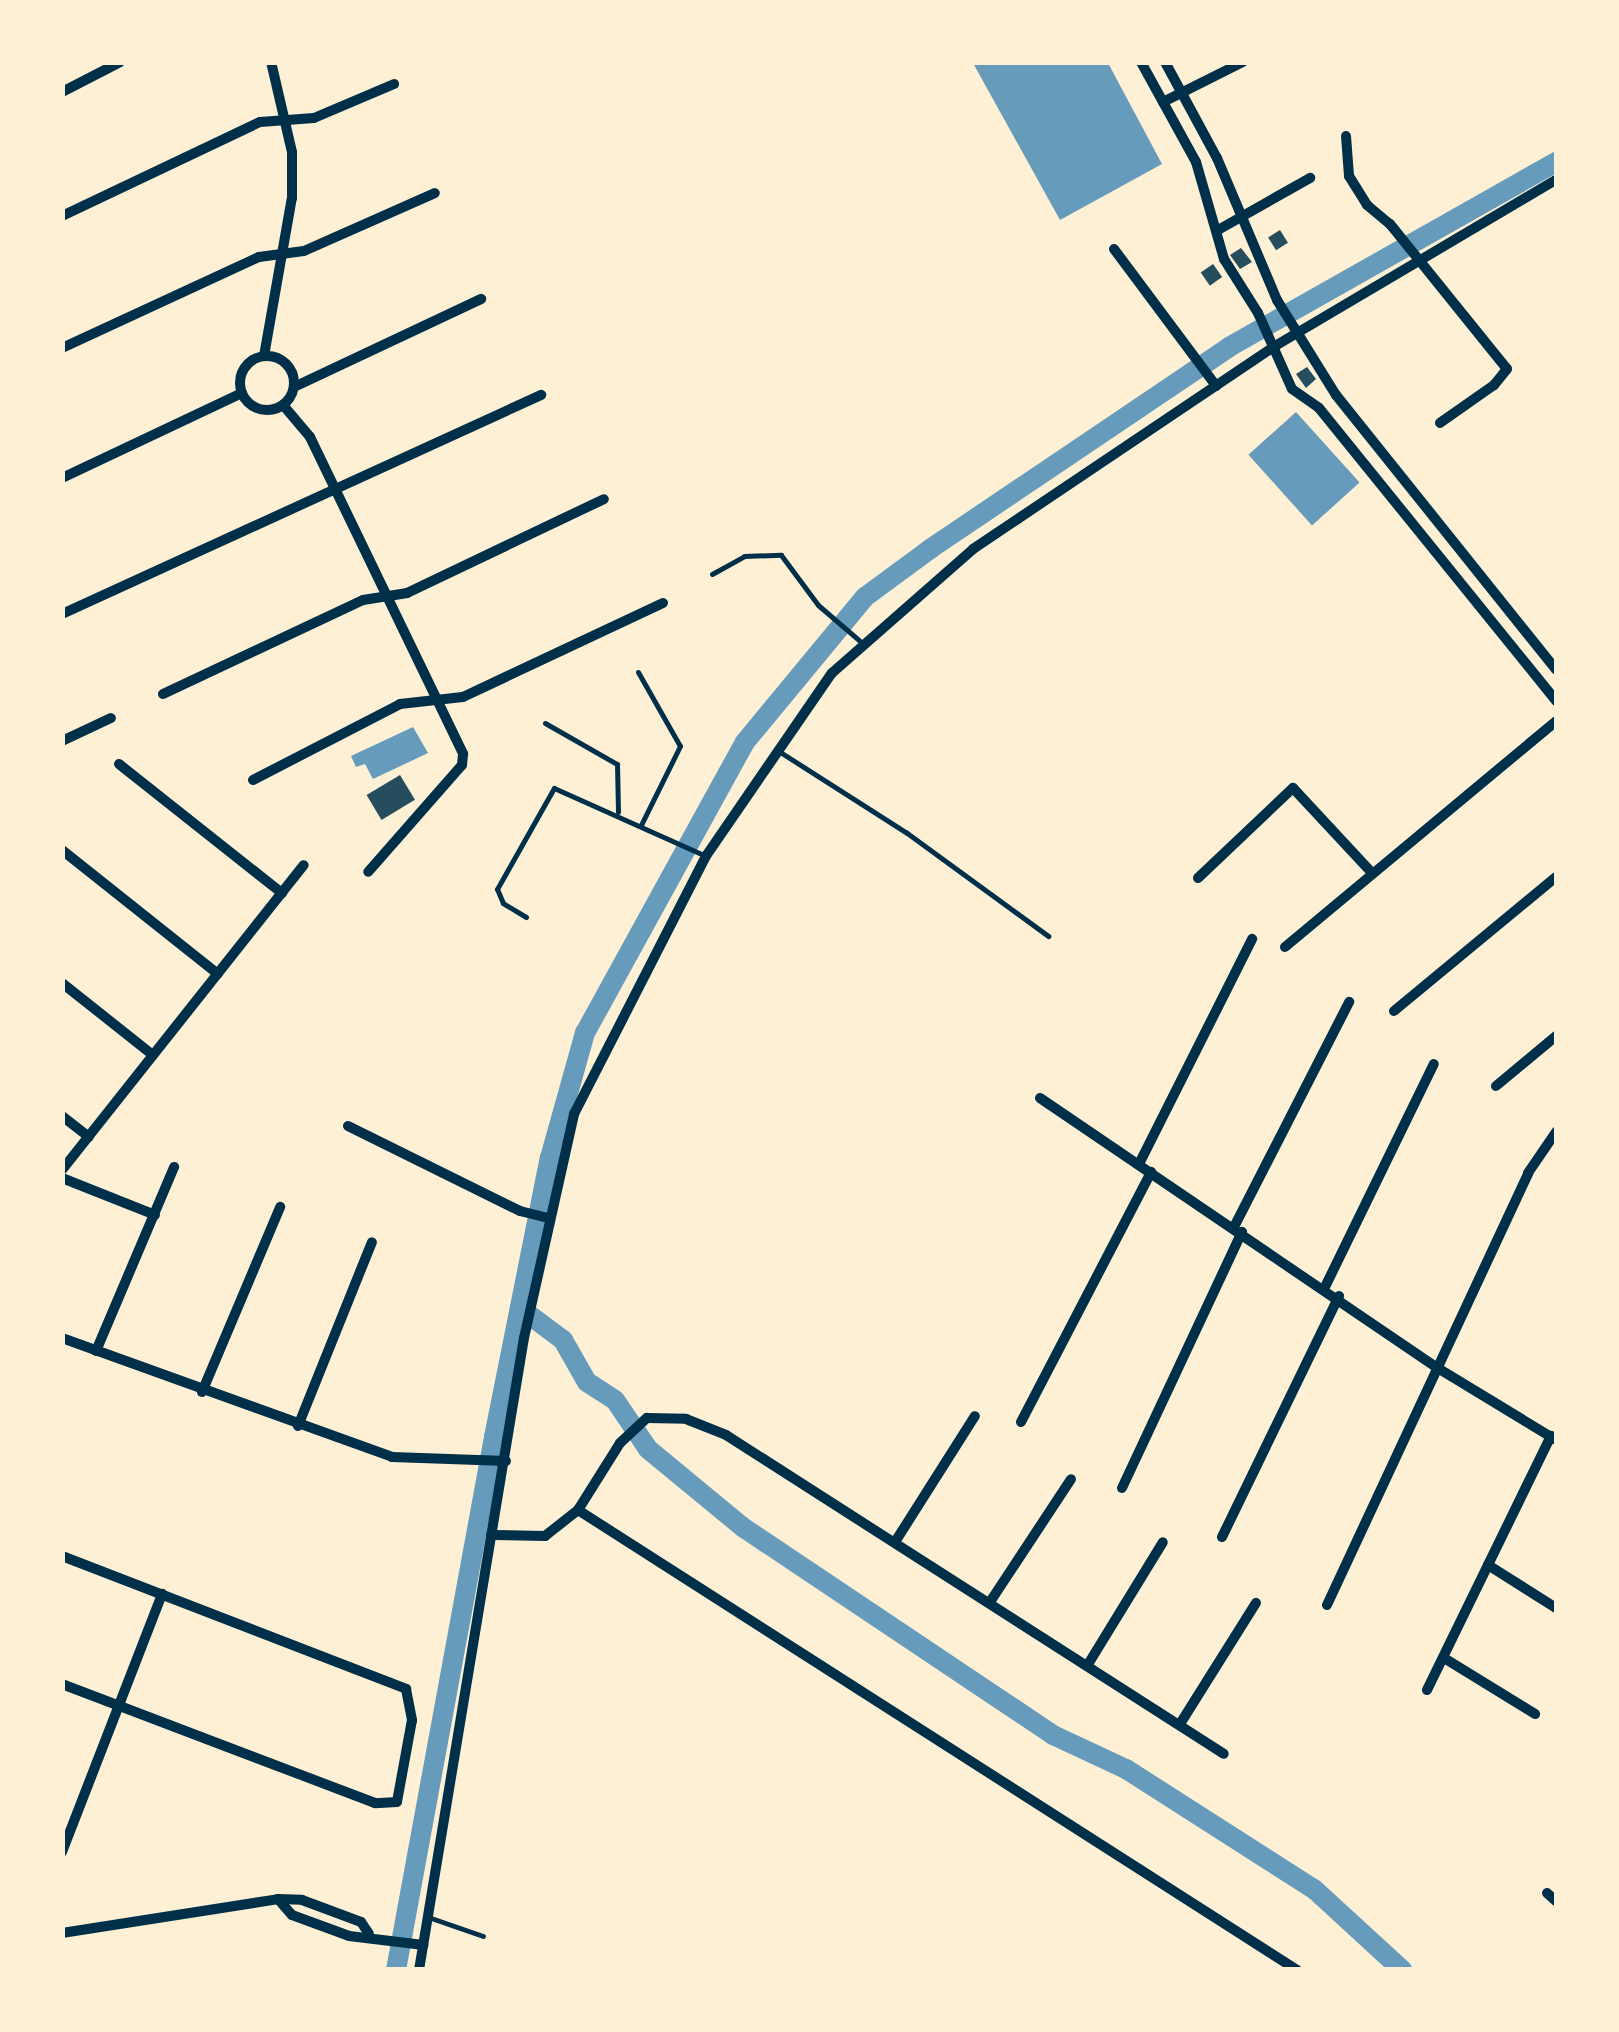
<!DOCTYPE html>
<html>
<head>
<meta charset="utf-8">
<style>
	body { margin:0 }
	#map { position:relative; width:1619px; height:2032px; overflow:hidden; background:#fdf0d5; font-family:Rubik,sans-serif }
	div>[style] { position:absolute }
	.water>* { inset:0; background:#669bbc; transform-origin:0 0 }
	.canal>* { height:20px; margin:-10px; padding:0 10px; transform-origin:10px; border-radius:10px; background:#669bbc }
	.building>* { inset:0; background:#264d5e; transform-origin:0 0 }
	.service>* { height:5px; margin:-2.5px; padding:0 2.5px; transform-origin:2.5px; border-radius:2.5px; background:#003049 }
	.minor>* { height:10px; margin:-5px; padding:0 5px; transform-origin:5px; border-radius:5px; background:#003049 }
	.minor>.ring { margin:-5px; padding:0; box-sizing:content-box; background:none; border:10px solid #003049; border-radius:50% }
	span { translate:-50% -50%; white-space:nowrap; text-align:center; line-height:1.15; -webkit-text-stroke:10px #fdf0d5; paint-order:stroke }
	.frame { position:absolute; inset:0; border:65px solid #fdf0d5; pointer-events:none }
</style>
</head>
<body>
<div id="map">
	<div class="water">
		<i style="clip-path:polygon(973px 63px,1108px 63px,1162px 164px,1060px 220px)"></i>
		<i style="left:1296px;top:412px;width:95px;height:64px;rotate:48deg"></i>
		<i style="clip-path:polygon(413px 727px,428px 753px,373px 779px,365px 764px,356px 767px,351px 756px)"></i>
	</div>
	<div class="canal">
		<i style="left:520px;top:1308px;width:54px;rotate:36.7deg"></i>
		<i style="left:563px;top:1340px;width:48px;rotate:60.3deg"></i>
		<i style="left:587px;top:1382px;width:33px;rotate:33deg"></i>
		<i style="left:615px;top:1400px;width:59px;rotate:56deg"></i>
		<i style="left:648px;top:1449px;width:124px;rotate:39.5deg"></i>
		<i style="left:744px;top:1528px;width:372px;rotate:33.8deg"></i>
		<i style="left:1053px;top:1735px;width:81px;rotate:25deg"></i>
		<i style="left:1126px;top:1769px;width:223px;rotate:32.6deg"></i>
		<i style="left:1314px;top:1889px;width:120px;rotate:42.6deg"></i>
		<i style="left:396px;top:1970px;width:542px;rotate:-79.58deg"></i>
		<i style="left:494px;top:1437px;width:285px;rotate:-78.7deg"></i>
		<i style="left:550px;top:1158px;width:130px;rotate:-74.4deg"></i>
		<i style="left:585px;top:1033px;width:332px;rotate:-61.2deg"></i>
		<i style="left:745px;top:742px;width:188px;rotate:-50.4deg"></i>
		<i style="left:865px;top:597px;width:81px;rotate:-36.4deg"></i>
		<i style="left:930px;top:549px;width:361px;rotate:-34deg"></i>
		<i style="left:1229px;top:347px;width:376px;rotate:-29.5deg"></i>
	</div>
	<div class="building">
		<i style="left:1280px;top:230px;width:15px;height:14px;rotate:58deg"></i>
		<i style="clip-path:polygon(1241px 248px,1252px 262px,1240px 269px,1230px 255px)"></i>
		<i style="left:1213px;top:264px;width:16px;height:15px;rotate:55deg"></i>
		<i style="clip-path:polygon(1307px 367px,1316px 379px,1306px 388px,1296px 374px)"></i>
		<i style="left:400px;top:775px;width:29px;height:39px;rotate:59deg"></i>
	</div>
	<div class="service">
		<i style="left:712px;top:574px;width:37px;rotate:-29deg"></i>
		<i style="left:744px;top:556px;width:37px;rotate:-2deg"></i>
		<i style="left:781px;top:555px;width:62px;rotate:53.5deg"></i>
		<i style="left:818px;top:605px;width:57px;rotate:40.7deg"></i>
		<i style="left:638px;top:672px;width:85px;rotate:60.4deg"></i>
		<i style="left:680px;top:746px;width:88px;rotate:116.3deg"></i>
		<i style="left:545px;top:723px;width:83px;rotate:29.7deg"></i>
		<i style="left:617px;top:764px;width:48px;rotate:88.8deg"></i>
		<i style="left:777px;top:750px;width:154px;rotate:32.6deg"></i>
		<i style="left:907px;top:833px;width:175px;rotate:36.1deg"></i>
		<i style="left:526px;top:917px;width:27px;rotate:-149deg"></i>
		<i style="left:503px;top:903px;width:15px;rotate:-113deg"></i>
		<i style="left:497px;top:889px;width:116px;rotate:-60.6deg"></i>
		<i style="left:554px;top:788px;width:167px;rotate:24.1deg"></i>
		<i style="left:431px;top:1918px;width:55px;rotate:19.1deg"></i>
	</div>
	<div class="minor">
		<i style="left:1141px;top:62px;width:114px;rotate:61.2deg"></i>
		<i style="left:1196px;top:162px;width:101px;rotate:73.9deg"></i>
		<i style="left:1224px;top:259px;width:64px;rotate:57.8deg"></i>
		<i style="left:1258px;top:313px;width:83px;rotate:65.9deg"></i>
		<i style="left:1292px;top:389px;width:33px;rotate:35deg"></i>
		<i style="left:1319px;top:408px;width:377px;rotate:51deg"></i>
		<i style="left:1165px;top:62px;width:109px;rotate:61.6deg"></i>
		<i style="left:1217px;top:158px;width:154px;rotate:67.1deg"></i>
		<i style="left:1277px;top:300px;width:112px;rotate:58.2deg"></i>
		<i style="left:1336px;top:395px;width:352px;rotate:51.3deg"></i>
		<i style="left:62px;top:92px;width:65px;rotate:-27.3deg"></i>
		<i style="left:1163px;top:102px;width:89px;rotate:-26.6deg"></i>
		<i style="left:1346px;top:136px;width:40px;rotate:85.7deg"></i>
		<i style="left:1349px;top:176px;width:34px;rotate:58deg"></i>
		<i style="left:1367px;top:205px;width:30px;rotate:40deg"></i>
		<i style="left:1390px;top:224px;width:186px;rotate:51.1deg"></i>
		<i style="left:1507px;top:369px;width:21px;rotate:129deg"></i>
		<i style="left:1494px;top:385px;width:66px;rotate:144.9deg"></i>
		<i style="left:62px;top:216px;width:219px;rotate:-25.4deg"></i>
		<i style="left:260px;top:122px;width:54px;rotate:-4.2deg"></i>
		<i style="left:314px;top:118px;width:87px;rotate:-23deg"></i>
		<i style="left:1218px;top:230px;width:106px;rotate:-29.5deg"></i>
		<i style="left:1114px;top:249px;width:171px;rotate:53.3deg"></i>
		<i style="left:62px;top:348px;width:217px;rotate:-24.8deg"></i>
		<i style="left:259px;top:257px;width:45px;rotate:-7.6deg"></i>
		<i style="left:304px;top:251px;width:143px;rotate:-23.9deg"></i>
		<i class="ring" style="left:240px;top:356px;width:44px;height:44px"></i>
		<i style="left:264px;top:356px;width:160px;rotate:-80deg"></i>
		<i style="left:292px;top:198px;width:46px;rotate:-90deg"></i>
		<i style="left:292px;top:152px;width:92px;rotate:-103.1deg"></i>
		<i style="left:294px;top:387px;width:207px;rotate:-25.2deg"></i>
		<i style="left:283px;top:405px;width:42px;rotate:49.8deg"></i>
		<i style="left:310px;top:437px;width:352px;rotate:64.2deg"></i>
		<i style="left:463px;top:754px;width:11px;rotate:95deg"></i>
		<i style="left:462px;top:765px;width:142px;rotate:131.3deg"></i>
		<i style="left:62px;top:478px;width:199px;rotate:-25.3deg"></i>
		<i style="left:62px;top:614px;width:527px;rotate:-24.57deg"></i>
		<i style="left:163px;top:694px;width:221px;rotate:-25.2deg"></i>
		<i style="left:363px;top:600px;width:45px;rotate:-9deg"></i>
		<i style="left:407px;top:593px;width:218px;rotate:-25.5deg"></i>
		<i style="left:62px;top:741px;width:54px;rotate:-25.1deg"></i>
		<i style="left:119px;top:764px;width:208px;rotate:38.4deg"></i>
		<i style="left:253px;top:780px;width:165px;rotate:-27.3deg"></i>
		<i style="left:400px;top:704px;width:63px;rotate:-6.3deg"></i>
		<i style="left:463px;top:697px;width:221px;rotate:-25.2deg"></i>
		<i style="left:62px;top:850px;width:199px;rotate:38.5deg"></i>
		<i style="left:1198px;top:878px;width:131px;rotate:-43.5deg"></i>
		<i style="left:1293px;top:788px;width:117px;rotate:47.1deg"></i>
		<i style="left:1285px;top:947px;width:353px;rotate:-39.8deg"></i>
		<i style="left:62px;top:983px;width:116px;rotate:38.4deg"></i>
		<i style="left:1394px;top:1011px;width:210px;rotate:-39.6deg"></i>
		<i style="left:1496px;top:1086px;width:78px;rotate:-39.8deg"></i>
		<i style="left:1040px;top:1098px;width:479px;rotate:34.2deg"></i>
		<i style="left:1436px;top:1367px;width:140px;rotate:31.3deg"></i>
		<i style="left:62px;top:1116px;width:34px;rotate:38deg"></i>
		<i style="left:348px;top:1126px;width:192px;rotate:26.3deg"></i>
		<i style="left:520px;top:1211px;width:29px;rotate:14deg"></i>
		<i style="left:1139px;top:1164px;width:252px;rotate:-63.3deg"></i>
		<i style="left:62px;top:1170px;width:389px;rotate:-51.6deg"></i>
		<i style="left:62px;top:1178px;width:100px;rotate:21.7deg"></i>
		<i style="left:1234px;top:1227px;width:253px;rotate:-62.9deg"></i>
		<i style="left:1325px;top:1287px;width:248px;rotate:-64deg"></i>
		<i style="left:62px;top:1338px;width:351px;rotate:19.8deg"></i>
		<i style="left:392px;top:1457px;width:114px;rotate:2deg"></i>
		<i style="left:96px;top:1351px;width:200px;rotate:-67deg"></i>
		<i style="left:202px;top:1392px;width:201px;rotate:-67.1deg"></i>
		<i style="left:1021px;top:1422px;width:282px;rotate:-62.5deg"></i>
		<i style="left:298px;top:1426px;width:198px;rotate:-68.1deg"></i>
		<i style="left:1122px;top:1488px;width:283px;rotate:-64.9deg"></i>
		<i style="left:578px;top:1510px;width:79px;rotate:-57.9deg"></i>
		<i style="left:620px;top:1443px;width:37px;rotate:-43deg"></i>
		<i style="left:647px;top:1418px;width:39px;rotate:1deg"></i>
		<i style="left:686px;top:1419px;width:43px;rotate:21.8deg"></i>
		<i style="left:726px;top:1435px;width:591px;rotate:32.64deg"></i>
		<i style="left:491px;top:1535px;width:54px;rotate:1.1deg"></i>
		<i style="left:545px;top:1536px;width:42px;rotate:-38.2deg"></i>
		<i style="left:578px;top:1510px;width:854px;rotate:32.61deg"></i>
		<i style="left:1222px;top:1537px;width:268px;rotate:-64.1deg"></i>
		<i style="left:895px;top:1542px;width:149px;rotate:-57.6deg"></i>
		<i style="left:62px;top:1556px;width:369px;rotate:21.1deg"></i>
		<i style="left:406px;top:1689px;width:32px;rotate:79deg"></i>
		<i style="left:412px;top:1720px;width:83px;rotate:100.4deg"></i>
		<i style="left:397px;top:1802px;width:22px;rotate:177deg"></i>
		<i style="left:375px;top:1803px;width:335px;rotate:-159.2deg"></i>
		<i style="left:1488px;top:1565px;width:80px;rotate:32.3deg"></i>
		<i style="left:990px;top:1602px;width:147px;rotate:-56.6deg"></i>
		<i style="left:1327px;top:1605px;width:476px;rotate:-65deg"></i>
		<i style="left:1528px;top:1173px;width:50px;rotate:-55.7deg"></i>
		<i style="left:1444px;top:1658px;width:107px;rotate:31.6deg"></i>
		<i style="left:1087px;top:1666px;width:145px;rotate:-58.5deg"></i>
		<i style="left:1427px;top:1690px;width:283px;rotate:-64deg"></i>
		<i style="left:1180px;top:1724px;width:143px;rotate:-57.9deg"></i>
		<i style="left:62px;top:1852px;width:277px;rotate:-68.8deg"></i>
		<i style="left:1547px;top:1893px;width:12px;rotate:42deg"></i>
		<i style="left:278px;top:1899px;width:21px;rotate:49deg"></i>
		<i style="left:292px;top:1915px;width:61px;rotate:20.2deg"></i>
		<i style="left:349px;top:1936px;width:75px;rotate:6.9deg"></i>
		<i style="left:62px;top:1933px;width:219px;rotate:-8.9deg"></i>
		<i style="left:278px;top:1899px;width:24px;rotate:2deg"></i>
		<i style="left:302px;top:1900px;width:63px;rotate:20.4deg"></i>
		<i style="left:361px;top:1922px;width:14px;rotate:56deg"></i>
		<i style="left:419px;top:1970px;width:641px;rotate:-80.57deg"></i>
		<i style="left:524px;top:1338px;width:230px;rotate:-77.4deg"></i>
		<i style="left:574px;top:1114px;width:290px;rotate:-62.9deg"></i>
		<i style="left:706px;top:856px;width:222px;rotate:-55.5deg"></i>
		<i style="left:832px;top:673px;width:188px;rotate:-41.3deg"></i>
		<i style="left:973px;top:549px;width:364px;rotate:-33.9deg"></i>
		<i style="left:1275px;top:346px;width:326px;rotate:-30.6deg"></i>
	</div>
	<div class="frame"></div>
</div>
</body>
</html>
